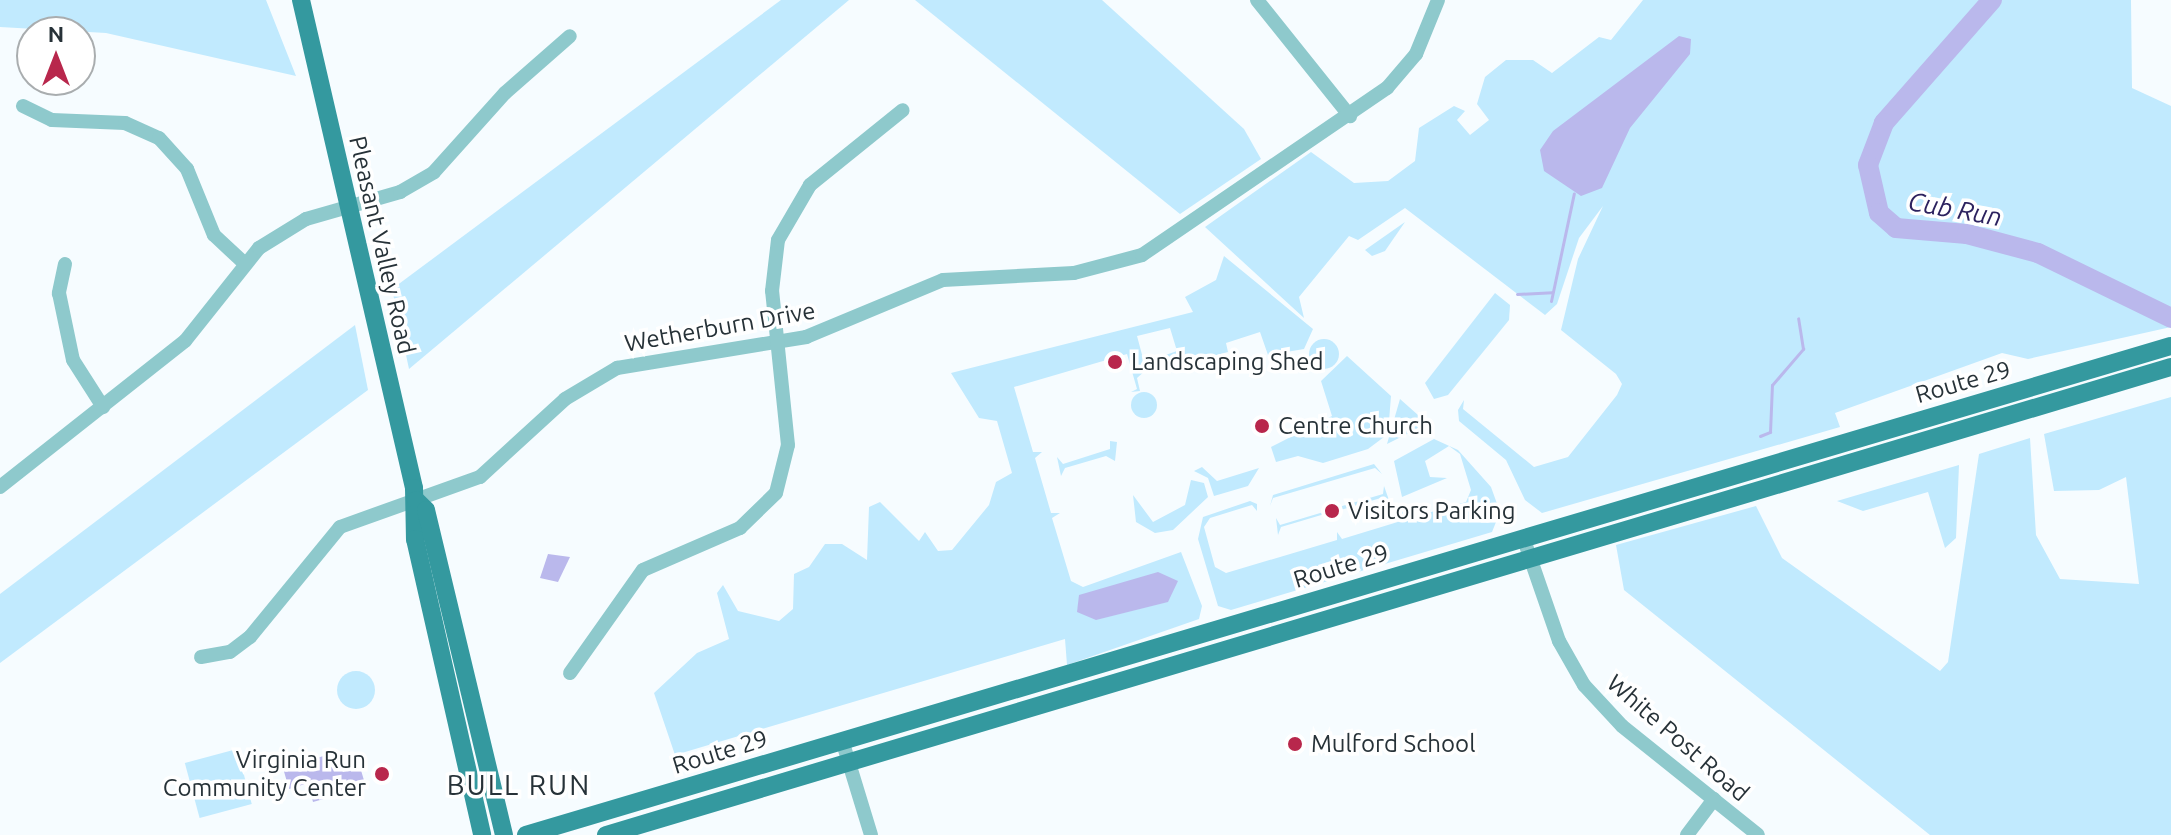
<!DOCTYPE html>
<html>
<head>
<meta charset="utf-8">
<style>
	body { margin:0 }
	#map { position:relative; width:2171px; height:835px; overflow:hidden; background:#f6fcff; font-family:Ubuntu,sans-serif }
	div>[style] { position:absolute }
	.green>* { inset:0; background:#c1eafe; transform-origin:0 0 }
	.round { border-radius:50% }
	.water>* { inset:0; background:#bab8ec }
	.stream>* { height:3px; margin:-1.5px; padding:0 1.5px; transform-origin:1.5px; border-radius:1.5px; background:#bab8ec }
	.river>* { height:20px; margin:-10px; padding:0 10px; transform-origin:10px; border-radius:10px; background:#bab8ec }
	.minor>* { height:14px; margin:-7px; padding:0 7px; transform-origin:7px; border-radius:7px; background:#8ec9cc }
	.major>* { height:18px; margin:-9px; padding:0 9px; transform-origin:9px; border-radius:9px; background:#34999f }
	.dots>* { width:22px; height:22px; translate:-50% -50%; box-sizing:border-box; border:4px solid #fff; border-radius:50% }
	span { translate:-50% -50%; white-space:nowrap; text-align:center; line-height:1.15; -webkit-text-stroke:7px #fff; paint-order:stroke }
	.street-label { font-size:24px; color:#273238 }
	.poi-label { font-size:24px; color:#273238 }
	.left { translate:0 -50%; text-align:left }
	.right { translate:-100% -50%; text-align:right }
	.water-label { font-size:26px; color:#2c225f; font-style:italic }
	.quarter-label { font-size:28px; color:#273238; letter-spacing:2px }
	.north { position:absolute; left:16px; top:16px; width:80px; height:80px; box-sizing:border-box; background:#fff; border:2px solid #a9adaf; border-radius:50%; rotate:0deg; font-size:22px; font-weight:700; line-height:32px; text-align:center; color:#273238 }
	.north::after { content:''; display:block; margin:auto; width:28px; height:36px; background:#b8274c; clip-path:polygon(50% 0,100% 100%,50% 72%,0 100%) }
</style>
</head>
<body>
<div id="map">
	<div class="green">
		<i style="clip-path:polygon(0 0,266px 0,296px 76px,106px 33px,0 27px)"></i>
		<i style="clip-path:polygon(781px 0,849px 0,409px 369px,392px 289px)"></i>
		<i style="clip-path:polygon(915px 0,1102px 0,1244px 129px,1261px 159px,1180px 214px)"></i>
		<i style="clip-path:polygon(1643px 0,2131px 0,2132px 88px,2171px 106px,2171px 327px,2028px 359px,2002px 353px,1835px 413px,1840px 427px,1542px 513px,1525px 500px,1506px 460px,1459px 421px,1458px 410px,1464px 400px,1463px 409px,1534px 467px,1568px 457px,1617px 395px,1622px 384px,1616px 374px,1561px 330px,1578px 259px,1603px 206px,1579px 238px,1557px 304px,1545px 315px,1405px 208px,1358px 240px,1349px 236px,1299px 297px,1304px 318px,1205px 227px,1311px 152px,1354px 183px,1388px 181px,1415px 161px,1419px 128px,1454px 106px,1465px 111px,1457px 120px,1470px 135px,1489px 120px,1477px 104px,1485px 77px,1506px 60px,1533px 60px,1552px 73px,1599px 37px,1611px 40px)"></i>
		<i style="clip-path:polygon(1405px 222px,1385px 251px,1372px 256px,1365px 250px)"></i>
		<i style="clip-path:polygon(1224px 256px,1313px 329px,1304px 349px,1268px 355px,1260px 332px,1226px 343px,1228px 352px,1161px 370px,1157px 358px,1177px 351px,1170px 328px,1137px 336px,1144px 362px,1156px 361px,1137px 378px,1140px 391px,1131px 392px,1137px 389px,1127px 354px,1014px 387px,1033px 452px,1042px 452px,1035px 458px,1051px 513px,1060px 513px,1052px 518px,1071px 581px,1083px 587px,1181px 552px,1202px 606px,1199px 619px,1067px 665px,1065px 639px,675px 755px,654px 693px,697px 653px,729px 639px,717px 593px,723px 585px,738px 611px,779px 621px,793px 609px,794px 574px,809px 567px,825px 544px,842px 544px,867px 560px,869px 507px,880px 502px,919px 541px,925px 532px,938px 551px,952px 550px,989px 505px,996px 482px,1012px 473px,997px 421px,979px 418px,951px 373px,1193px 312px,1185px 297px,1216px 280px)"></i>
		<i style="clip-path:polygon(1495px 293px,1510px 305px,1509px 320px,1448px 395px,1434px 399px,1425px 383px)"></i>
		<i style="clip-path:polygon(355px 325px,368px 390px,0 663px,0 594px)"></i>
		<i class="round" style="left:1309px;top:339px;width:30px;height:30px"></i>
		<i style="clip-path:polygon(1347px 356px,1391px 396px,1388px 434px,1368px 449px,1323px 463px,1298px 456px,1276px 462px,1271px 447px,1332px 416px,1321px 381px)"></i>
		<i class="round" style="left:1131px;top:392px;width:26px;height:26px"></i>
		<i style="clip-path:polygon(2171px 397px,2171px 835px,1930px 835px,1624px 590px,1616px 545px,1756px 506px,1782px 558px,1940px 671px,1948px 662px,1979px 454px,2030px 438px,2036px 535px,2060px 579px,2139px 584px,2126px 477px,2099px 490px,2054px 491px,2044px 434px)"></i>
		<i style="clip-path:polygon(1400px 399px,1418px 415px,1419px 428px,1387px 444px)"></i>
		<i style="clip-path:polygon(1434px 439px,1458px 450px,1491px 487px,1500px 512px,1492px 532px,1231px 610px,1218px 606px,1198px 539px,1203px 517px,1250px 501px,1257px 504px,1257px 511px,1252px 505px,1210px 518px,1204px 527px,1215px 567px,1226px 573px,1337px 540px,1337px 532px,1342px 539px,1401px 521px,1402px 511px,1407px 519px,1466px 502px,1471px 490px,1460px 454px,1449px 446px,1425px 461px,1430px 477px,1447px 478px,1402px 497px,1394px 461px)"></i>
		<i style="clip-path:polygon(1110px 441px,1117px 442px,1115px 461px,1106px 456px,1065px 468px,1061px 476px,1057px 457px,1063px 464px,1110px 449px)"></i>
		<i style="clip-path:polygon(1374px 464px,1382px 474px,1375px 468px,1273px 498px,1270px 506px,1273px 495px)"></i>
		<i style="clip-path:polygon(1959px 465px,1956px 538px,1945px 548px,1928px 492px,1863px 511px,1837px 501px)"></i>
		<i style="clip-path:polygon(1202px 467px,1217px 481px,1259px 468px,1248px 486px,1214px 496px,1208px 478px,1194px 471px)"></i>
		<i style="clip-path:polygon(1191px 480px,1204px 483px,1208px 497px,1173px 530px,1155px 533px,1136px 522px,1133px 495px,1153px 522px,1185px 505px)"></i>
		<i style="clip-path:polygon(1384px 486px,1390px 503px,1384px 497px,1334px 512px,1333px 520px,1328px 513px,1281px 527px,1278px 535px,1276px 518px,1280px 525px,1327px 511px,1327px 503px,1332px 509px,1383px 494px)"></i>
		<i class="round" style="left:337px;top:671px;width:38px;height:38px"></i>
		<i style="left:237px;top:749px;width:57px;height:54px;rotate:75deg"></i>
	</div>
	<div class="water">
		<i style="clip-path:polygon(1679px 36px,1691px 39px,1690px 54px,1630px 128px,1602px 188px,1581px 196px,1544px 171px,1540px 150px,1553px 131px)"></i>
		<i style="clip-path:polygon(548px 554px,570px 557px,558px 582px,540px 578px)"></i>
		<i style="clip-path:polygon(1158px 572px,1178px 581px,1168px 602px,1096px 620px,1077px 612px,1079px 595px)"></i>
		<i style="clip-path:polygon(337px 752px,343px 772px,360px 767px,366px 787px,313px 802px,308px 783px,289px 789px,283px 768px)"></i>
	</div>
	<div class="stream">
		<i style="left:1517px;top:294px;width:35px;rotate:-3deg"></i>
		<i style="left:1551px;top:301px;width:110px;rotate:-78deg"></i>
		<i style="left:1760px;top:436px;width:11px;rotate:-22deg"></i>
		<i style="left:1770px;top:432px;width:47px;rotate:-87.6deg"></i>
		<i style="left:1772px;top:385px;width:48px;rotate:-49.3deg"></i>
		<i style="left:1803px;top:349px;width:31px;rotate:-99deg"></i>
	</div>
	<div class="river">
		<i style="left:1992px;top:0;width:164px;rotate:131.3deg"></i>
		<i style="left:1884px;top:123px;width:45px;rotate:110.9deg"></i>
		<i style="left:1868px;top:165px;width:49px;rotate:77.1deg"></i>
		<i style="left:1879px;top:213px;width:23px;rotate:41deg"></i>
		<i style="left:1896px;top:228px;width:71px;rotate:4.8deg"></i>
		<i style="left:1967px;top:234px;width:73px;rotate:15deg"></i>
		<i style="left:2038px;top:253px;width:148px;rotate:26deg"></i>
	</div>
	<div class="minor">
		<i style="left:1257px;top:0;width:149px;rotate:51.3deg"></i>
		<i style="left:23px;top:106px;width:32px;rotate:26deg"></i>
		<i style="left:52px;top:120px;width:73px;rotate:2.4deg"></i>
		<i style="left:125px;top:123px;width:37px;rotate:24deg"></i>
		<i style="left:159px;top:138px;width:42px;rotate:47.9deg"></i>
		<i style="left:187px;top:169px;width:71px;rotate:67.8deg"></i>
		<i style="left:214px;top:235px;width:41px;rotate:43deg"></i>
		<i style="left:65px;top:264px;width:30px;rotate:102deg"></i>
		<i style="left:59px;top:293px;width:68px;rotate:78.2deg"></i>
		<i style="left:73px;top:360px;width:56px;rotate:57.4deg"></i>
		<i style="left:0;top:487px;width:236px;rotate:-38.3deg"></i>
		<i style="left:185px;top:341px;width:119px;rotate:-51.5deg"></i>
		<i style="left:259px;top:248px;width:55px;rotate:-31.7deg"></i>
		<i style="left:306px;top:219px;width:98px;rotate:-16deg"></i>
		<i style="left:400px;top:192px;width:39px;rotate:-30deg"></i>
		<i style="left:434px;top:172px;width:106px;rotate:-48.1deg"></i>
		<i style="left:505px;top:93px;width:86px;rotate:-41.2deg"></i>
		<i style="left:1523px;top:537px;width:110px;rotate:70.9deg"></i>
		<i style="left:1559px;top:641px;width:51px;rotate:60.4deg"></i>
		<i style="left:1584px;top:685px;width:56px;rotate:47.2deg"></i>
		<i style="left:1622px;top:726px;width:174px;rotate:38.7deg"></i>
		<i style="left:201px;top:657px;width:29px;rotate:-10deg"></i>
		<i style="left:230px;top:652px;width:25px;rotate:-37deg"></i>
		<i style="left:250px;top:637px;width:142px;rotate:-50.7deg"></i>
		<i style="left:340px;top:527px;width:149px;rotate:-19.7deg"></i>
		<i style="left:480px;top:477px;width:115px;rotate:-42.5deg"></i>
		<i style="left:565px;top:399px;width:61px;rotate:-30.8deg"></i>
		<i style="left:617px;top:368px;width:192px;rotate:-9.3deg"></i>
		<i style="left:806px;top:337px;width:148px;rotate:-22.6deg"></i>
		<i style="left:943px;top:280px;width:131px;rotate:-3.1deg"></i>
		<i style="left:1074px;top:273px;width:70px;rotate:-14.8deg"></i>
		<i style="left:1142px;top:255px;width:297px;rotate:-34.3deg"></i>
		<i style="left:1387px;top:88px;width:45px;rotate:-49.5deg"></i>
		<i style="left:1416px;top:54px;width:58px;rotate:-67.8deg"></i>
		<i style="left:570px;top:673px;width:126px;rotate:-54.7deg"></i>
		<i style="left:643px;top:570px;width:106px;rotate:-23.4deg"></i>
		<i style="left:740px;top:528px;width:50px;rotate:-44.2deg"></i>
		<i style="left:776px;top:493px;width:49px;rotate:-76deg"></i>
		<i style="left:788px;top:445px;width:155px;rotate:-95.9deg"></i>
		<i style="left:772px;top:291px;width:51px;rotate:-83.3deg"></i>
		<i style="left:778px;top:240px;width:64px;rotate:-59.8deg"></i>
		<i style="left:810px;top:185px;width:119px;rotate:-38.9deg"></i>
		<i style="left:842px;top:740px;width:99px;rotate:73deg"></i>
		<i style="left:1687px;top:835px;width:45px;rotate:-53.1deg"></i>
	</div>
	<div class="major">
		<i style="left:301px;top:0;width:501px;rotate:76.96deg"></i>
		<i style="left:414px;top:488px;width:51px;rotate:88.9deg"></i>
		<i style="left:415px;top:539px;width:303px;rotate:77.2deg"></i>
		<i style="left:416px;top:500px;width:14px;rotate:45deg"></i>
		<i style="left:426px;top:510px;width:334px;rotate:76.5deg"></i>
		<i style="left:526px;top:835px;width:1716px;rotate:-16.56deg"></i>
		<i style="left:606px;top:835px;width:1633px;rotate:-16.65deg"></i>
	</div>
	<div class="dots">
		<i style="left:1115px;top:362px;background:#b8274c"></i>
		<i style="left:1262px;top:426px;background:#b8274c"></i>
		<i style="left:1332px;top:511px;background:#b8274c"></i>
		<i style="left:1295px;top:744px;background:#b8274c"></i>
		<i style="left:382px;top:774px;background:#b8274c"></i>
	</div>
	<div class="street-label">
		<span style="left:382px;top:245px;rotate:77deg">Pleasant Valley Road</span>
		<span style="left:720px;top:327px;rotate:-10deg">Wetherburn Drive</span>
		<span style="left:1963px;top:382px;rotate:-16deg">Route 29</span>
		<span style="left:1341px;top:566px;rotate:-17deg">Route 29</span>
		<span style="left:1678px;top:738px;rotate:41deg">White Post Road</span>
		<span style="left:720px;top:752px;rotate:-17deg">Route 29</span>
	</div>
	<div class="poi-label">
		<span class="left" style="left:1131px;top:362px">Landscaping Shed</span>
		<span class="left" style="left:1278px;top:426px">Centre Church</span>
		<span class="left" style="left:1348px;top:511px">Visitors Parking</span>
		<span class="left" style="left:1311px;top:744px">Mulford School</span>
		<span class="right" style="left:366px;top:774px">Virginia Run<br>Community Center</span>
	</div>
	<div class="water-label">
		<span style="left:1955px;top:209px;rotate:10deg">Cub Run</span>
	</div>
	<div class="quarter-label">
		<span style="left:519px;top:785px">BULL RUN</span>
	</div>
	<div class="north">N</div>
</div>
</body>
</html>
